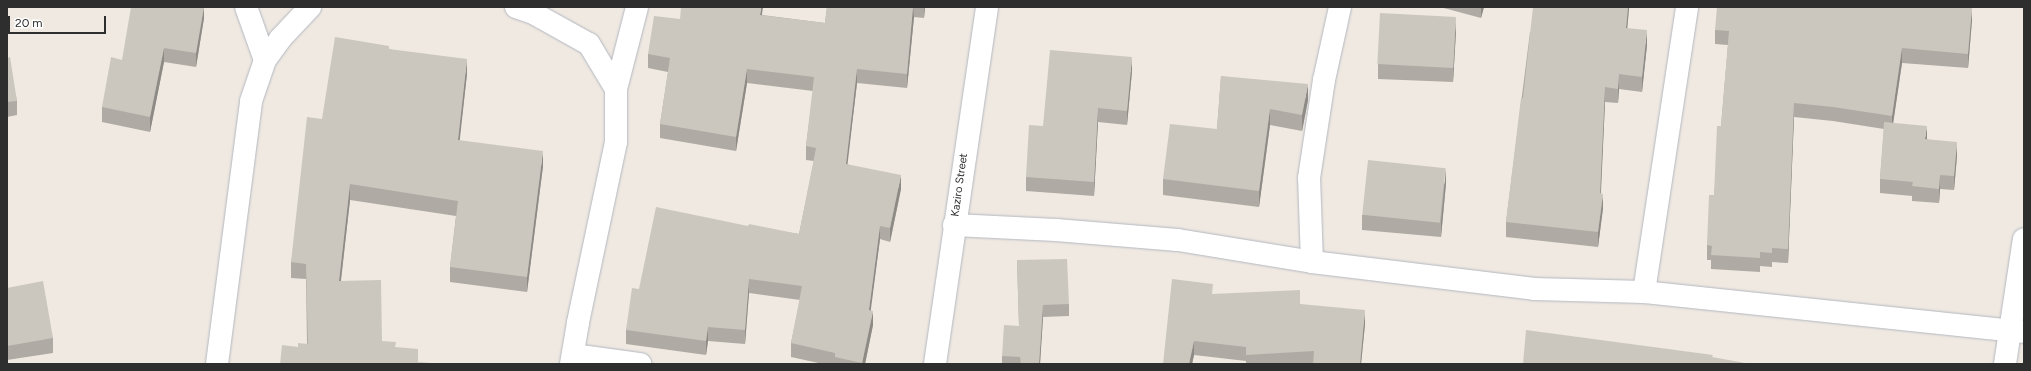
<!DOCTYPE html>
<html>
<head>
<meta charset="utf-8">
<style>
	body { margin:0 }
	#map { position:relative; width:2031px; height:371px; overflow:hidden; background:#efe9e1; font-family:Figtree,sans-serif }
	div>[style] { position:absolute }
	.roads { filter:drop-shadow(0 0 1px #b4b7c1) drop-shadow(0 0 1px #b4b7c1) }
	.minor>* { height:22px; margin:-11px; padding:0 11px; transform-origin:11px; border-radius:11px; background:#fff }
	.wall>* { inset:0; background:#afaba4 }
	.shaded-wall>* { inset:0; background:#8e8b86 }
	.building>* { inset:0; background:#cbc7bf; transform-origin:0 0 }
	span { translate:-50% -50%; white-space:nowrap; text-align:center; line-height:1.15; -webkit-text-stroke:4px #fff; paint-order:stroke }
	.street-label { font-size:11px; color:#2e2e2e }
	.frame { position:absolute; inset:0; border:8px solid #2e2e2e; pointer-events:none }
	.scale { position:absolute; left:8px; top:16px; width:98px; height:18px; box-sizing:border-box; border:2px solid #2e2e2e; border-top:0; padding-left:5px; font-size:12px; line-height:14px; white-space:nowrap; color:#2e2e2e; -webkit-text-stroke:3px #fff; paint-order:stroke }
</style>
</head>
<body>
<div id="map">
	<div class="roads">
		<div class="minor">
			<i style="left:246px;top:7px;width:56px;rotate:70.3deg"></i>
			<i style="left:516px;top:7px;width:18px;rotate:19deg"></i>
			<i style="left:533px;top:13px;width:64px;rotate:29deg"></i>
			<i style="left:589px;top:44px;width:52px;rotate:59deg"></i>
			<i style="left:616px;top:89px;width:53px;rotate:90deg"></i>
			<i style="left:616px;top:142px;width:185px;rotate:101.9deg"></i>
			<i style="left:578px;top:323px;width:42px;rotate:99.7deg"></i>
			<i style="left:616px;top:89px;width:85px;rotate:-75.6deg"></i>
			<i style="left:954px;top:225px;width:102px;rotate:2.8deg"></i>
			<i style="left:1056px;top:230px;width:122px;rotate:4.7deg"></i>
			<i style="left:1178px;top:240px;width:136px;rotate:9.3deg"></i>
			<i style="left:1312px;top:262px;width:224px;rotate:6.9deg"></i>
			<i style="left:1534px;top:289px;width:110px;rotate:1.6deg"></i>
			<i style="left:1644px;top:292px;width:382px;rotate:6deg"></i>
			<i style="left:1312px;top:262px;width:84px;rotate:-92deg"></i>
			<i style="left:1309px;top:178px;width:99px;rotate:-81.3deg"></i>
			<i style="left:1324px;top:80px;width:75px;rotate:-77.6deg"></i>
			<i style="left:1644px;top:292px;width:288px;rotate:-81.4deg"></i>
			<i style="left:573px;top:355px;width:68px;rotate:7.7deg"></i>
			<i style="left:217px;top:364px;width:265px;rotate:-82.6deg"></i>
			<i style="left:251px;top:101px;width:43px;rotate:-71.1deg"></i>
			<i style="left:265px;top:60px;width:26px;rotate:-54deg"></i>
			<i style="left:280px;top:39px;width:44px;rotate:-46.8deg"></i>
			<i style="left:935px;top:364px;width:361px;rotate:-81.7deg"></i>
			<i style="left:2005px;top:364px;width:126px;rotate:-81.4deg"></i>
		</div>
	</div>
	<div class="wall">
		<i style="clip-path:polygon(204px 7px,204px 18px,196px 67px,164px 62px,150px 132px,102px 122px,102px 107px,122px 60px)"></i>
		<i style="clip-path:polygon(827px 7px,925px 7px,924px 18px,914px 17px,907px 88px,857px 83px,847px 164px,901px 189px,890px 242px,880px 239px,870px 311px,873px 325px,865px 364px,823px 364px,791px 357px,791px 343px,800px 300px,749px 293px,745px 344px,708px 341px,706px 355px,626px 344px,626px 330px,639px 289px,748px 226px,799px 234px,814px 161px,806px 160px,806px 146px,813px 91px,747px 83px,736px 151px,660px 138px,660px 124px,668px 72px,648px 68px,648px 54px,680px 19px,762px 15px,825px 23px)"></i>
		<i style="clip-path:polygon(1440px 7px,1484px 7px,1481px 18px)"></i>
		<i style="clip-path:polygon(1629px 7px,1627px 28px,1647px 45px,1642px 92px,1619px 89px,1618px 103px,1605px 102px,1601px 193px,1603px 208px,1598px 247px,1506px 237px,1506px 222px,1530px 32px)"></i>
		<i style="clip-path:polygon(1972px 20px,1968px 68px,1902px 63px,1893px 123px,1927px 139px,1957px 156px,1954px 190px,1940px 189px,1939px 203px,1912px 201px,1912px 196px,1880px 193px,1880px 179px,1884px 129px,1833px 121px,1794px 117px,1788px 263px,1772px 262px,1772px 267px,1760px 266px,1760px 272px,1711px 269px,1711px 260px,1707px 260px,1707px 245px,1714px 195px,1721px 126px,1728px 45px,1715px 44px,1715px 30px)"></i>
		<i style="clip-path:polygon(1456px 31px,1453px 82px,1378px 79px,1378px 64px)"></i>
		<i style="clip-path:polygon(389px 49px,467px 74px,459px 141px,543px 166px,527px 292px,450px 282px,450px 267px,456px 216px,350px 200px,341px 281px,382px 341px,280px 364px,298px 347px,307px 344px,306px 279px,291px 278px,291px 262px,322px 119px)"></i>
		<i style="clip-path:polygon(7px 58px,17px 101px,17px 115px,7px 117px)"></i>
		<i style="clip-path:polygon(1132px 71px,1127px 125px,1098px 122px,1094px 196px,1026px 191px,1026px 177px,1043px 126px)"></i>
		<i style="clip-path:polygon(1221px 76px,1308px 100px,1302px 131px,1270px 125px,1259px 207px,1163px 195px,1163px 179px,1217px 129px)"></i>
		<i style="clip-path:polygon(1446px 183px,1441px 237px,1362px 230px,1362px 215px)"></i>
		<i style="clip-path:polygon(1017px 260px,1069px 304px,1069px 316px,1043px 317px,1040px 364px,1002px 364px,1002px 356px,1019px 326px)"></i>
		<i style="clip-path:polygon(7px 288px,53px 338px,53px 353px,7px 360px)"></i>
		<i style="clip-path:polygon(1213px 294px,1300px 304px,1365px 324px,1361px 364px,1246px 364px,1246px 361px,1194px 355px,1192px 364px,1163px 364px)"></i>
	</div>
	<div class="shaded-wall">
		<i style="clip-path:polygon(204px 7px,204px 18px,196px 67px,196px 53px)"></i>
		<i style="clip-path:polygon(761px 7px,763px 7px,760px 29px,760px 15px)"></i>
		<i style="clip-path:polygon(913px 7px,914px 17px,907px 88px,907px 74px)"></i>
		<i style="clip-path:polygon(924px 7px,925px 7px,924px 18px)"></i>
		<i style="clip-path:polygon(1481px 7px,1484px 7px,1481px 18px)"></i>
		<i style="clip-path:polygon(1628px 7px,1629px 7px,1629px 9px,1626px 43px,1626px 28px)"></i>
		<i style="clip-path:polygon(1972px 7px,1972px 20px,1968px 68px,1968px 54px)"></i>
		<i style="clip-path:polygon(1456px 17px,1456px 31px,1453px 82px,1453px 68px)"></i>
		<i style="clip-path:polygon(1647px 30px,1647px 45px,1642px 92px,1642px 77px)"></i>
		<i style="clip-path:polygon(164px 48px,164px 62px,150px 132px,150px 117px)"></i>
		<i style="clip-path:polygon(1902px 48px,1902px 63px,1892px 131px,1892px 116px)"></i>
		<i style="clip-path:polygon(1132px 57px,1132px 71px,1127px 125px,1127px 111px)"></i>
		<i style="clip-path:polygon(467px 59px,467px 74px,458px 156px,458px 140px)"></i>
		<i style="clip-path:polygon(747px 69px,747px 83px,736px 151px,736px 137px)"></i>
		<i style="clip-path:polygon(857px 69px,857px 83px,846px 177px,846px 164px)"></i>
		<i style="clip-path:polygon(1619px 74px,1619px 89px,1618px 103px,1618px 89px)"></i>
		<i style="clip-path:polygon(1308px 84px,1308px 100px,1302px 131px,1302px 115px)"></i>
		<i style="clip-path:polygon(1605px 87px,1605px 102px,1600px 208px,1600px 193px)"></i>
		<i style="clip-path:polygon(1794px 103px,1794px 117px,1788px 263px,1788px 249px)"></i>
		<i style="clip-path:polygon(1098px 108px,1098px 122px,1094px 196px,1094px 182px)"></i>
		<i style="clip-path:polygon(1270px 109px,1270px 125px,1259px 207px,1259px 191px)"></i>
		<i style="clip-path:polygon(1927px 126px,1927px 140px,1925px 139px)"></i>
		<i style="clip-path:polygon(1957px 142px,1957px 156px,1954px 190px,1954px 176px)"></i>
		<i style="clip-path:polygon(543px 151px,543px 166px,527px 292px,527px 277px)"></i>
		<i style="clip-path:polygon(1446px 168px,1446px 183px,1441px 237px,1441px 223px)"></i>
		<i style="clip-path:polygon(901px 175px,901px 189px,890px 242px,890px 228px)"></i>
		<i style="clip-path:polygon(1940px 175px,1940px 189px,1939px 203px,1939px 189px)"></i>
		<i style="clip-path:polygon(350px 184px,350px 200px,339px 296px,339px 281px)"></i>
		<i style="clip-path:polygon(1603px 194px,1603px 208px,1598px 247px,1598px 232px)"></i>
		<i style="clip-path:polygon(880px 226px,880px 239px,869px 324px,869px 310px)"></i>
		<i style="clip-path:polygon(749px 279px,749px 293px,745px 344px,745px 330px)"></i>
		<i style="clip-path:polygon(1043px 305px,1043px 317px,1040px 364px,1039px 364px)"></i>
		<i style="clip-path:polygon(1365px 310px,1365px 324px,1361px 364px,1360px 364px)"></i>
		<i style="clip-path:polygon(873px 311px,873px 325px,865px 364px,862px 364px)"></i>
		<i style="clip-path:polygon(708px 327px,708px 341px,706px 355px,706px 341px)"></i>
		<i style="clip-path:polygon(1194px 341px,1194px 355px,1192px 364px,1189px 364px)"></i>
	</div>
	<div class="building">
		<i style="clip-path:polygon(131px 7px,204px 7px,196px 53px,164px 48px,150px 117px,102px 107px,111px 57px,122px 60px)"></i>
		<i style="clip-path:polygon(681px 7px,761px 7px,760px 15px,825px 23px,827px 7px,913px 7px,907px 74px,857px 69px,846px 164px,901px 175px,890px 228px,880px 226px,869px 310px,873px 311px,862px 363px,835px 357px,835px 353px,791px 343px,802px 286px,749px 279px,745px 330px,708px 327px,706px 341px,626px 330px,632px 288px,639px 289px,656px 207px,748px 226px,749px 224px,799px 234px,816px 148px,806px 146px,814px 77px,747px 69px,736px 137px,660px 124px,670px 58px,648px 54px,654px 16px,680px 19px)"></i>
		<i style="clip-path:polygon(1533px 7px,1628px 7px,1626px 28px,1647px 30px,1642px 77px,1619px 74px,1618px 89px,1605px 87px,1600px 193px,1603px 194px,1598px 232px,1506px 222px,1521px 98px,1523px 98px)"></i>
		<i style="clip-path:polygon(1717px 7px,1972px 7px,1968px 54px,1902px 48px,1892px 116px,1833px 107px,1794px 103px,1788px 249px,1772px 248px,1772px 253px,1760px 252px,1760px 258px,1711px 255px,1712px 246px,1707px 245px,1709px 195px,1714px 195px,1717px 126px,1721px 126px,1729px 31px,1715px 30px)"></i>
		<i style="left:1380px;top:13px;width:76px;height:51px;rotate:3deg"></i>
		<i style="clip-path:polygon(335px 37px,389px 46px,389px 49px,467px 59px,458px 140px,543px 151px,527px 277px,450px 267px,458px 201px,350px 184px,339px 281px,381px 280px,382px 341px,396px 342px,395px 347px,418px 349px,418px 362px,445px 364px,280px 364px,282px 345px,298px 347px,298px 343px,308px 344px,306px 264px,291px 262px,307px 117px,322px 119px)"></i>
		<i style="clip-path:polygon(1050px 50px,1132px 57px,1127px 111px,1098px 108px,1094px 182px,1026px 177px,1029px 125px,1043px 126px)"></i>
		<i style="clip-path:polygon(10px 57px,17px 101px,7px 102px,7px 58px)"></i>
		<i style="clip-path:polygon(1221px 76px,1308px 84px,1302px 115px,1270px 109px,1259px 191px,1163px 179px,1170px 124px,1217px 129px)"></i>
		<i style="clip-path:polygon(1884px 122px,1927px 126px,1925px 139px,1957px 142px,1954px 176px,1940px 175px,1939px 189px,1912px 186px,1913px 182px,1880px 179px)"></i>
		<i style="left:1368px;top:160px;width:78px;height:55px;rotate:6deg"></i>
		<i style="clip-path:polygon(1067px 259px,1069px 304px,1043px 305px,1039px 364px,1021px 364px,1020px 357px,1002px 356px,1004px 325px,1019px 326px,1017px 260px)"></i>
		<i style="clip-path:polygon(1172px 279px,1213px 284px,1212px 294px,1300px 290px,1300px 304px,1365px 310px,1360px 364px,1313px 364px,1314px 351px,1246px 355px,1246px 347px,1194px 341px,1189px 364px,1163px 364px)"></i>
		<i style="clip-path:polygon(43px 281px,53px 338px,7px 346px,7px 288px)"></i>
		<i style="clip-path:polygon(1526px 330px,1713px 355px,1712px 357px,1751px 364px,1523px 364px)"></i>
	</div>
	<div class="street-label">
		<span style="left:960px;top:185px;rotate:-82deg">Kaziro Street</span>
	</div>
	<div class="frame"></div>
	<div class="scale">20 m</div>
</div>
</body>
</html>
